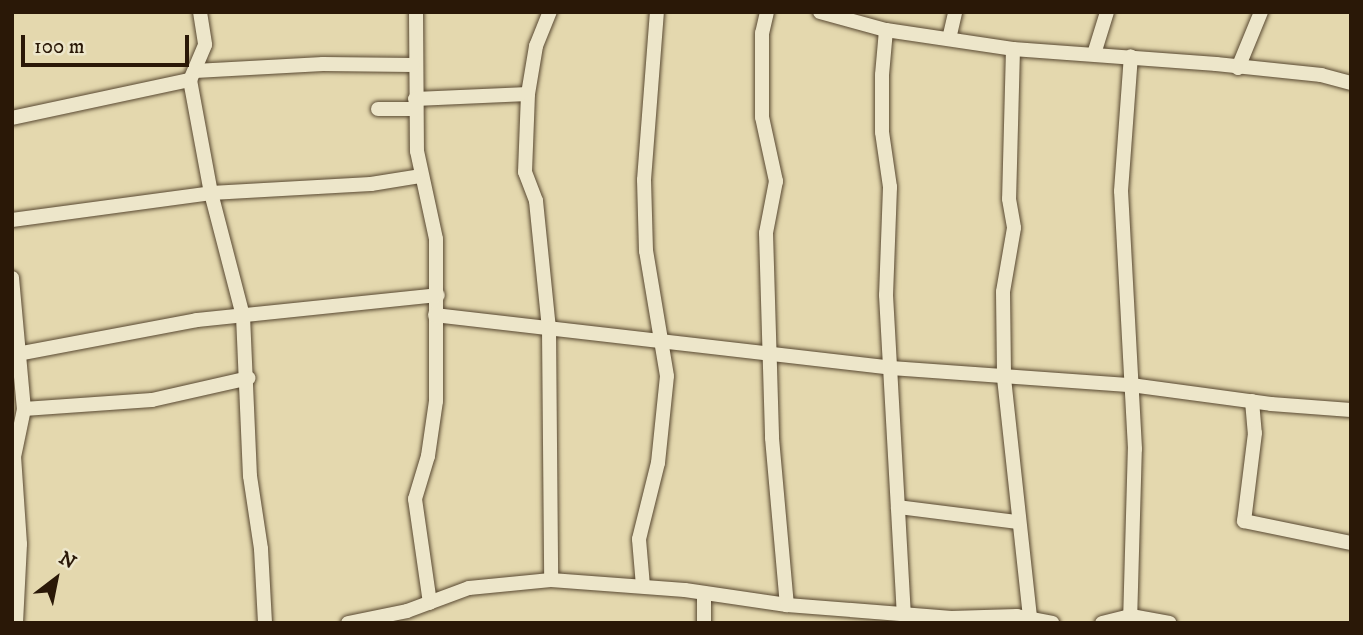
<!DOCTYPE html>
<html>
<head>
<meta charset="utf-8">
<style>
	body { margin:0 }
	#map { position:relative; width:1363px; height:635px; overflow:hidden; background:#e4d8ae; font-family:"IM FELL DW Pica",serif }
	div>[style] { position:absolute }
	.roads { filter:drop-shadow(0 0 2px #584831) drop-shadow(0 0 2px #584831) }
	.minor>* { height:14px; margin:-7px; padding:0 7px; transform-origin:7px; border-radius:7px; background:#ede6ca }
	span { translate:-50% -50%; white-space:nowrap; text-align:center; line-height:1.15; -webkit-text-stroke:6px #ede6ca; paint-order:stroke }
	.frame { position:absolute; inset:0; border:14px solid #2a1807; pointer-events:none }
	.north { position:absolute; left:21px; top:544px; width:70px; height:70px; -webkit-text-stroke:5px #ede6ca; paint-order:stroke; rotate:32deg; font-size:19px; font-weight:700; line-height:28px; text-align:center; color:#2a1807 }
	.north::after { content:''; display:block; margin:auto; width:24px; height:32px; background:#2a1807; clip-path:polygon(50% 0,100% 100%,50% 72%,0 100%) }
	.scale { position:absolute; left:21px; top:35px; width:168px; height:32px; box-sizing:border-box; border:4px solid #2a1807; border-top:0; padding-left:9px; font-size:21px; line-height:24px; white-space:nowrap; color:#2a1807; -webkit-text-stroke:5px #ede6ca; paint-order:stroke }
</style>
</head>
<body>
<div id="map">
	<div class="roads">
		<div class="minor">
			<i style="left:200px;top:12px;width:33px;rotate:81deg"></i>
			<i style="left:205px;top:45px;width:38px;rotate:113deg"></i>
			<i style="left:190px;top:80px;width:115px;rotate:79.5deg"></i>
			<i style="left:211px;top:193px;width:127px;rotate:75.4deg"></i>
			<i style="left:243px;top:316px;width:160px;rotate:87.5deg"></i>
			<i style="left:250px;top:476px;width:74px;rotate:81.4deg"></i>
			<i style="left:261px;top:549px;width:74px;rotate:86.9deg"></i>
			<i style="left:416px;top:12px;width:139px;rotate:89.6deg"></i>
			<i style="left:417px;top:151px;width:90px;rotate:77.8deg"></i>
			<i style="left:436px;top:239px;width:162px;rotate:90deg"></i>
			<i style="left:436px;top:401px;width:56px;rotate:98.3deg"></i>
			<i style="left:428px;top:456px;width:45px;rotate:106.8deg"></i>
			<i style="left:415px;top:499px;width:105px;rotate:81.8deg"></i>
			<i style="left:767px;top:12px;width:22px;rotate:103deg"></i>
			<i style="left:762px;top:33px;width:84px;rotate:90deg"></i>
			<i style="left:762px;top:117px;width:66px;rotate:77.7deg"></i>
			<i style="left:776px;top:181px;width:53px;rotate:100.9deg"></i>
			<i style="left:766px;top:233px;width:205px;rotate:88.3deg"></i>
			<i style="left:772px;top:438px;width:168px;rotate:84.9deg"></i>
			<i style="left:820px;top:12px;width:68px;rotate:15.3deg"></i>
			<i style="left:886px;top:30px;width:128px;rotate:8.5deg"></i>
			<i style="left:1013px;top:49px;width:204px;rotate:4.2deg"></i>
			<i style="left:1216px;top:64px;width:106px;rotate:6deg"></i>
			<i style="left:1321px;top:75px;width:31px;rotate:15deg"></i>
			<i style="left:886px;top:30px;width:45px;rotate:95.1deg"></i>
			<i style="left:882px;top:75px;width:57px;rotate:90deg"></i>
			<i style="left:882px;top:132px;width:56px;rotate:81.7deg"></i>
			<i style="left:890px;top:187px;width:108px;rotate:92.1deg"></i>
			<i style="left:886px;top:295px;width:319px;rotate:86.8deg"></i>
			<i style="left:949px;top:39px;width:28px;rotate:-77deg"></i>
			<i style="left:1013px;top:49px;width:150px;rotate:91.5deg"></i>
			<i style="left:1009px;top:199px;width:29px;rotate:80deg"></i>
			<i style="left:1014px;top:228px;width:65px;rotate:99.8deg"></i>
			<i style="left:1003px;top:292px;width:86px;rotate:89.3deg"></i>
			<i style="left:1004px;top:378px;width:240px;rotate:83.8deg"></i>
			<i style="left:1094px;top:54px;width:44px;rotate:-72.8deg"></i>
			<i style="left:1238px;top:68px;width:61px;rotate:-67.7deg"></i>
			<i style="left:195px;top:71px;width:128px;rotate:-3.1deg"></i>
			<i style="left:323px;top:64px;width:90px;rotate:0.6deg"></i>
			<i style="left:528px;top:94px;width:78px;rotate:92.2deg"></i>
			<i style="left:525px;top:172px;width:31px;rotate:69deg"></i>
			<i style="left:536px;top:201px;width:129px;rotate:84.2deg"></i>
			<i style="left:549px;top:329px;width:251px;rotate:89.5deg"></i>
			<i style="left:415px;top:99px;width:113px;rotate:-2.5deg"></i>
			<i style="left:528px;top:94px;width:49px;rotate:-80.5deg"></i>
			<i style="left:536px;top:46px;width:37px;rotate:-68deg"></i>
			<i style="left:378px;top:109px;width:38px"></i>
			<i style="left:12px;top:118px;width:182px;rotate:-12.1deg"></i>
			<i style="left:12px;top:220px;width:201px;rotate:-7.7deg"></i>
			<i style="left:211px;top:193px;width:160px;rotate:-3.2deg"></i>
			<i style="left:371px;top:184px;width:51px;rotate:-9.1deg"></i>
			<i style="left:12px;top:278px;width:132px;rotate:84.8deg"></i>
			<i style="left:24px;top:409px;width:128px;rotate:-4deg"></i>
			<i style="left:152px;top:400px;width:99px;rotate:-12.8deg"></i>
			<i style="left:435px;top:315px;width:459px;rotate:6.6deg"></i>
			<i style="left:891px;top:368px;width:241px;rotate:4.1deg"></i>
			<i style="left:1131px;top:385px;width:141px;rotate:7.7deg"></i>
			<i style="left:1271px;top:404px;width:80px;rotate:4.3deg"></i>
			<i style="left:12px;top:355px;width:188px;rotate:-10.7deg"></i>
			<i style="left:197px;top:320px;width:242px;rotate:-5.9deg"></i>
			<i style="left:1252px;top:401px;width:32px;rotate:85deg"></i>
			<i style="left:1255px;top:433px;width:89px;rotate:97.1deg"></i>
			<i style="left:1244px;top:521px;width:109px;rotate:11.6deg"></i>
			<i style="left:898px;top:507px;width:120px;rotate:7.2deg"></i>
			<i style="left:643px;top:586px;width:47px;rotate:-94.9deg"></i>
			<i style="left:639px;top:539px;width:78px;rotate:-76deg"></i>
			<i style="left:658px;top:463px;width:87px;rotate:-84.1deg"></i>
			<i style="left:667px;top:376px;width:127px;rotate:-99.5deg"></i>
			<i style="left:646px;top:251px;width:71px;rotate:-91.6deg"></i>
			<i style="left:644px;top:180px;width:169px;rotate:-85.6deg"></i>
			<i style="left:704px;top:593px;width:30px;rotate:90deg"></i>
			<i style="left:12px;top:622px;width:4px;rotate:14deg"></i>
			<i style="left:16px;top:623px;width:79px;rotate:-87.1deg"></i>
			<i style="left:20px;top:544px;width:87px;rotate:-93.9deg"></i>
			<i style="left:14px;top:457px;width:49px;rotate:-78.2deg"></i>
			<i style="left:348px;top:623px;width:60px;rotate:-11.5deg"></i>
			<i style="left:407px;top:611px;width:66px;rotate:-20.4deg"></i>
			<i style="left:469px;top:588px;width:82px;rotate:-5.6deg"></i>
			<i style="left:551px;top:580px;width:134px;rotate:4.3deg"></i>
			<i style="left:685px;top:590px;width:103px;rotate:8.4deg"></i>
			<i style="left:787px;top:605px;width:165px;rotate:4.5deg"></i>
			<i style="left:951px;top:618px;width:66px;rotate:-1.7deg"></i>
			<i style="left:1017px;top:616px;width:36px;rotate:11deg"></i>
			<i style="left:1102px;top:623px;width:30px;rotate:-14deg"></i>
			<i style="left:1131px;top:616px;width:39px;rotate:10deg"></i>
			<i style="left:1130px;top:623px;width:174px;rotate:-88.4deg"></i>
			<i style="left:1135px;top:449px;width:258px;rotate:-93.1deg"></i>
			<i style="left:1121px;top:191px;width:135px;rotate:-85.8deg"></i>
		</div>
	</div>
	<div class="frame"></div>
	<div class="north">N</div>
	<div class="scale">100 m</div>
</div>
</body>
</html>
